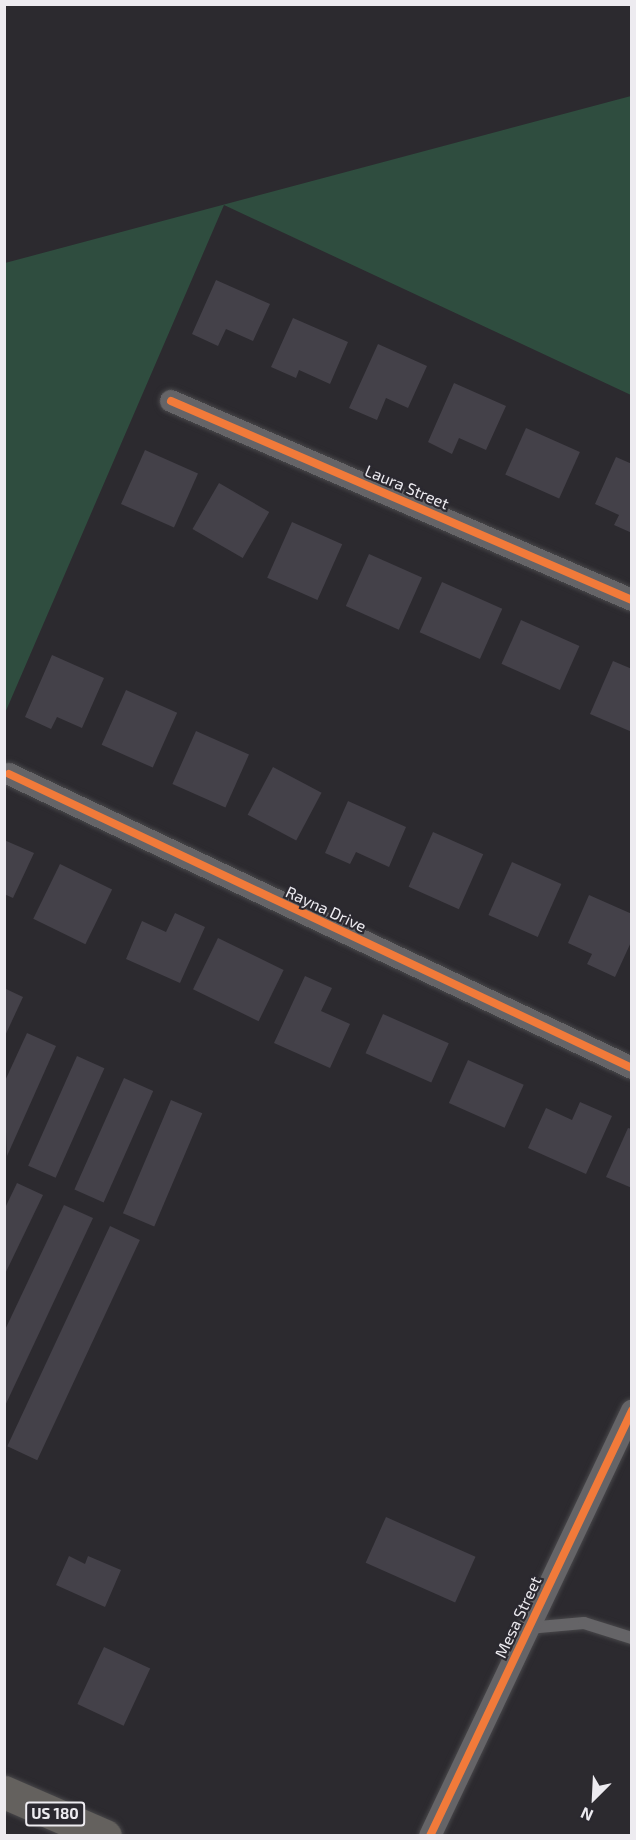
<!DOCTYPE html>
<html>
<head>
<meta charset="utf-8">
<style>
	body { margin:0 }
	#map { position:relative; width:636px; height:1840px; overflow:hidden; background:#2c2a2f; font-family:"Exo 2",sans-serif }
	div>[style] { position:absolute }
	.green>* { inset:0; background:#2f4d3f }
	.building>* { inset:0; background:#444149; transform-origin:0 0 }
	.roads { filter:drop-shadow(0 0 2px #48474a) drop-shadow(0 0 2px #48474a) }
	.service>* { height:12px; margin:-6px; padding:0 6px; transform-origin:6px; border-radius:6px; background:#656467 }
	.minor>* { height:22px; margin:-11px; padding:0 11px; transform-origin:11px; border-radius:11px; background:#656467 }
	.primary>* { height:33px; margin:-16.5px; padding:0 16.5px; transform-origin:16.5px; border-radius:16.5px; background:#64615e }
	.cycleway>* { height:8px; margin:-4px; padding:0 4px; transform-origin:4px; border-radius:4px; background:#f17a3a }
	span { translate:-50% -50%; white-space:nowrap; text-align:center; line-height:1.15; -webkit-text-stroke:4.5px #2b2930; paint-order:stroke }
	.shield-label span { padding:2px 4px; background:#2b2930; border:2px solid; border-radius:4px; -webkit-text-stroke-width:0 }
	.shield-label { font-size:15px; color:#edebf0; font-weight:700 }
	.street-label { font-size:16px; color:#edebf0 }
	.frame { position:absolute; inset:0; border:6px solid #edebf0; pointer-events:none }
	.north { position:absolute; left:564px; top:1768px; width:60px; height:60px; -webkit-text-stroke:4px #2b2930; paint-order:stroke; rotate:204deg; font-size:16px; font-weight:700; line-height:24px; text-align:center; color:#edebf0 }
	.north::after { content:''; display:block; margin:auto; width:21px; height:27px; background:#edebf0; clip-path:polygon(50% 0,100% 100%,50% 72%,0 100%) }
</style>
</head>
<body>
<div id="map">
	<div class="green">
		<i style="clip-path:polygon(631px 96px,631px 395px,224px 205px,5px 713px,5px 263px)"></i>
	</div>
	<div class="building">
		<i style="clip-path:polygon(216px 280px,270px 304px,253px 341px,226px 329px,218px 346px,192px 334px)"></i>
		<i style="clip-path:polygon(293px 318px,348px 342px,330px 384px,299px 370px,296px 378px,271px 367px)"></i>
		<i style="clip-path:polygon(378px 344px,427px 366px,408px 408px,386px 398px,377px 420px,349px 408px)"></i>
		<i style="clip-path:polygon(454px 383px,506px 406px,486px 450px,459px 438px,452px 454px,428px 442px)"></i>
		<i style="left:526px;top:428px;width:59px;height:51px;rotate:24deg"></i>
		<i style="left:145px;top:450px;width:58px;height:59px;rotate:24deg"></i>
		<i style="clip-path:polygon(616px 457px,632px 464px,632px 533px,614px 525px,619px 515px,595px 504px)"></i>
		<i style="left:219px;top:483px;width:58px;height:53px;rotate:30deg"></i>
		<i style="left:292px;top:522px;width:55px;height:61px;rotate:24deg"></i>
		<i style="left:369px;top:554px;width:58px;height:57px;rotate:24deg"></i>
		<i style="left:442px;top:582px;width:66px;height:55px;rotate:24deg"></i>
		<i style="left:521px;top:620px;width:64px;height:48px;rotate:24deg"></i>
		<i style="clip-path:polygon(52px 655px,104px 678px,82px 728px,57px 717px,51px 729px,25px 717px)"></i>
		<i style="clip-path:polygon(613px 661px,632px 669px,632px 732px,590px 714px)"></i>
		<i style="left:126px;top:690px;width:56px;height:60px;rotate:24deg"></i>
		<i style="left:196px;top:731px;width:58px;height:58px;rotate:24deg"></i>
		<i style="left:273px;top:767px;width:55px;height:54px;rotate:28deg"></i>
		<i style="clip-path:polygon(348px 801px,406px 827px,389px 867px,356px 852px,350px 864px,325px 853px)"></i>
		<i style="left:433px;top:832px;width:55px;height:60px;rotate:24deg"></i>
		<i style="clip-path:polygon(4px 840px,34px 853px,13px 898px,4px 894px)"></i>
		<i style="left:512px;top:862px;width:54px;height:58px;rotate:24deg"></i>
		<i style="left:60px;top:864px;width:58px;height:61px;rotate:26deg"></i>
		<i style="clip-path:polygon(589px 895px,632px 914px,632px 940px,615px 977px,587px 964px,592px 954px,568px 943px)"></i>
		<i style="clip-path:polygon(175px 913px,205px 927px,180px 983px,126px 959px,142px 921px,166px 932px)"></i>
		<i style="left:218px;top:938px;width:73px;height:57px;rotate:26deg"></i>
		<i style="clip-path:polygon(305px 976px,332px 988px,321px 1011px,350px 1024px,330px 1068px,274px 1043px)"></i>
		<i style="clip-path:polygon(6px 989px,23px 997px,4px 1038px,4px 993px)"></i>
		<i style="left:383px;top:1014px;width:72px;height:43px;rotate:24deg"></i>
		<i style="clip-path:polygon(27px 1033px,56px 1046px,7px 1156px,4px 1083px)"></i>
		<i style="left:77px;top:1056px;width:30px;height:120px;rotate:24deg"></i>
		<i style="left:468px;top:1060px;width:61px;height:47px;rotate:24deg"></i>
		<i style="left:124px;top:1078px;width:32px;height:122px;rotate:24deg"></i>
		<i style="left:171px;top:1100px;width:34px;height:123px;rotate:23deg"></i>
		<i style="clip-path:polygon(580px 1102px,612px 1116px,586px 1174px,528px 1148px,546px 1108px,572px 1120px)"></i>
		<i style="clip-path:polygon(628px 1128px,632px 1129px,632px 1188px,606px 1177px)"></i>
		<i style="clip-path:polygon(17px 1183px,43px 1195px,4px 1276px,4px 1210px)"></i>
		<i style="clip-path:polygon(64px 1205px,93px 1218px,4px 1408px,4px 1332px)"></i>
		<i style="left:110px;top:1226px;width:33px;height:243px;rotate:25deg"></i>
		<i style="left:386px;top:1517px;width:98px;height:50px;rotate:24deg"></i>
		<i style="clip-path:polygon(69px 1556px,85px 1564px,88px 1556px,121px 1570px,105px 1607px,56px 1585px)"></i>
		<i style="left:104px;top:1647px;width:51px;height:63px;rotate:25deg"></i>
	</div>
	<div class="roads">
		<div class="service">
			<i style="left:528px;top:1628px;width:56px;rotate:-5.1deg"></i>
			<i style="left:584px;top:1623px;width:50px;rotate:17.4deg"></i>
		</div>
		<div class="minor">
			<i style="left:171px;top:401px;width:502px;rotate:23.35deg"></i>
			<i style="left:9px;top:774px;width:689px;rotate:25.26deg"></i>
			<i style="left:430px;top:1836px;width:471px;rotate:-64.6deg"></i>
		</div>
		<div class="primary">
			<i style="left:4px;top:1792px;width:110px;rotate:23.5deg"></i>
		</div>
	</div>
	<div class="cycleway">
		<i style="left:171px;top:401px;width:502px;rotate:23.35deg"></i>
		<i style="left:9px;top:774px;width:689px;rotate:25.26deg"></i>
		<i style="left:430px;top:1836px;width:471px;rotate:-64.6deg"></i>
	</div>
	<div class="shield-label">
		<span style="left:55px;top:1814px">US 180</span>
	</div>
	<div class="street-label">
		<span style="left:407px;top:487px;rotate:23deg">Laura Street</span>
		<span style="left:326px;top:909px;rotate:25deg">Rayna Drive</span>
		<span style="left:518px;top:1617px;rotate:-65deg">Mesa Street</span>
	</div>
	<div class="frame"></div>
	<div class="north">N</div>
</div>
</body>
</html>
